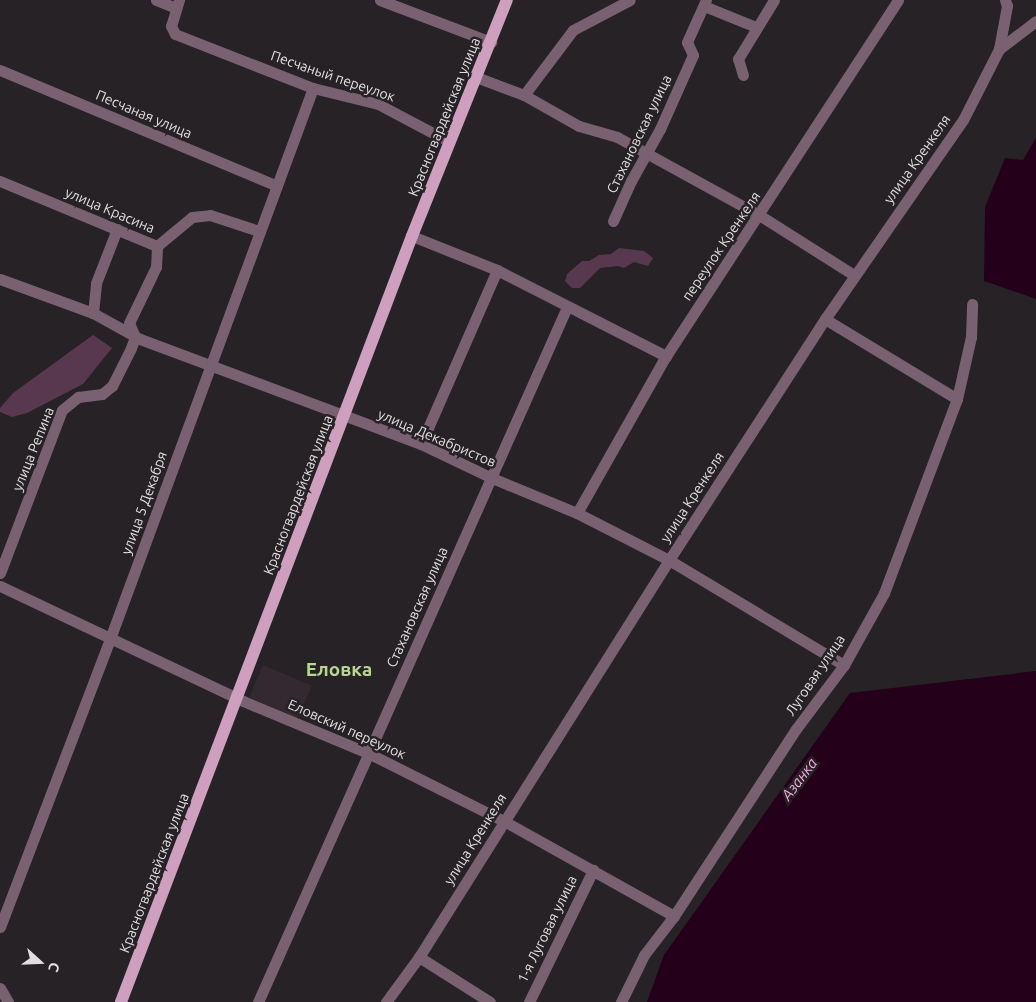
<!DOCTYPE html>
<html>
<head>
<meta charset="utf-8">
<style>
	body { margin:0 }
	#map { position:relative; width:1036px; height:1002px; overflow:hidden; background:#272225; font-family:Ubuntu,sans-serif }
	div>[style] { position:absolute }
	.built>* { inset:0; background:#342930; transform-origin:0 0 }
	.green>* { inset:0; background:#58384e }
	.water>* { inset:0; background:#24001b }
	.minor>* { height:11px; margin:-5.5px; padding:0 5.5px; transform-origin:5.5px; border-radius:5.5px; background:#796171 }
	.major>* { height:12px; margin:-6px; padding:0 6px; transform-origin:6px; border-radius:6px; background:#cf9fbf }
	span { translate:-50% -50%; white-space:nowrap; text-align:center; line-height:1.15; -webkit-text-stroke:5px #272225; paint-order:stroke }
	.street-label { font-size:14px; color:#e1dee0 }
	.water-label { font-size:15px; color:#faabe1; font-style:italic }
	.district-label { font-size:19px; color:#b5d791; font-weight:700 }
	.north { position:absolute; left:15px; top:937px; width:50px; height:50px; -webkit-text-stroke:4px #272225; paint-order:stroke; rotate:110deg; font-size:14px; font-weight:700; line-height:20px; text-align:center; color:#e1dee0 }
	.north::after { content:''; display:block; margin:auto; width:18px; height:22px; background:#e1dee0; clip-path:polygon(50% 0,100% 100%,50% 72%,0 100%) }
</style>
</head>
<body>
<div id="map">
	<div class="built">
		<i style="left:263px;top:665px;width:53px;height:35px;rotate:23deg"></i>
	</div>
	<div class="green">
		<i style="clip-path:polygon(619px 248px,644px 251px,653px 258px,648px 266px,634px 262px,624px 268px,618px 266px,600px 268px,580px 288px,572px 288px,565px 281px,567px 274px,582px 261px,589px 261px,599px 255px,611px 254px)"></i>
		<i style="clip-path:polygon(93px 335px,112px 348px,83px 384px,27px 413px,12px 417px,0 412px,0 408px,13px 393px)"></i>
	</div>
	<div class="water">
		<i style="clip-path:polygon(1036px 138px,1036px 299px,984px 281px,985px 207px,1005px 158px,1023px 160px)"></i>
		<i style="clip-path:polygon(1036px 671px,1036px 1002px,647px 1002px,664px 955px,850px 693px)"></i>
	</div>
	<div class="minor">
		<i style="left:156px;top:0;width:22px;rotate:22deg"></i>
		<i style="left:179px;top:0;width:27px;rotate:107deg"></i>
		<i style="left:171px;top:26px;width:9px;rotate:63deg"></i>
		<i style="left:175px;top:34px;width:148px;rotate:21.4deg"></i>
		<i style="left:313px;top:88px;width:67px;rotate:13.8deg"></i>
		<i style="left:378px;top:104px;width:81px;rotate:27.8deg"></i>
		<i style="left:380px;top:0;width:119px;rotate:20.7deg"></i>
		<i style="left:704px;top:6px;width:56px;rotate:22deg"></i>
		<i style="left:999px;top:49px;width:44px;rotate:-79.5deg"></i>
		<i style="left:1007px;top:6px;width:6px;rotate:-108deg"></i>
		<i style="left:0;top:70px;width:300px;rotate:22.7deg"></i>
		<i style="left:743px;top:75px;width:17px;rotate:-107deg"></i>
		<i style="left:738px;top:59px;width:69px;rotate:-58.6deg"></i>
		<i style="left:476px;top:77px;width:51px;rotate:20.6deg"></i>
		<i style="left:524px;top:95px;width:63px;rotate:29.4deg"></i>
		<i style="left:579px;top:126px;width:40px;rotate:16deg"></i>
		<i style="left:617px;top:137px;width:162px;rotate:28.8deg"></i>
		<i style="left:759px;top:215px;width:112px;rotate:32.3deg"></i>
		<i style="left:524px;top:95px;width:81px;rotate:-53deg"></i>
		<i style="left:573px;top:30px;width:64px;rotate:-27.8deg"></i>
		<i style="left:0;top:181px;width:170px;rotate:22.5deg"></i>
		<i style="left:157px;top:246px;width:45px;rotate:-39.6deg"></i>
		<i style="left:192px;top:217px;width:18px;rotate:-6deg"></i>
		<i style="left:210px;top:215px;width:52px;rotate:18.1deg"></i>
		<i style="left:613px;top:221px;width:44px;rotate:-65.8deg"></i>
		<i style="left:631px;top:181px;width:60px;rotate:-60.9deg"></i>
		<i style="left:660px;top:129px;width:81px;rotate:-66deg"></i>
		<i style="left:693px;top:55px;width:14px;rotate:-115deg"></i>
		<i style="left:687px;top:42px;width:46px;rotate:-65.7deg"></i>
		<i style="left:412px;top:236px;width:92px;rotate:21.8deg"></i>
		<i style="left:497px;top:270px;width:190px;rotate:27deg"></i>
		<i style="left:0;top:279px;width:99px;rotate:20.1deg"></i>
		<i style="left:93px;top:313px;width:54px;rotate:29deg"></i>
		<i style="left:140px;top:339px;width:300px;rotate:20.5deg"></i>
		<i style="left:421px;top:444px;width:79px;rotate:25.6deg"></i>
		<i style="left:492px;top:478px;width:92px;rotate:22.4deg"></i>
		<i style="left:577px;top:513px;width:103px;rotate:27.1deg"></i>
		<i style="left:669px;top:560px;width:204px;rotate:31deg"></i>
		<i style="left:93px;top:313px;width:30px;rotate:-84deg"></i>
		<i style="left:96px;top:283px;width:58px;rotate:-68.7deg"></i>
		<i style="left:825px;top:319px;width:154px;rotate:31.2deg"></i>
		<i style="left:421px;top:444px;width:190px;rotate:-66.4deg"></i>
		<i style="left:577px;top:513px;width:180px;rotate:-60.5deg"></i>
		<i style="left:666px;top:356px;width:425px;rotate:-56.9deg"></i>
		<i style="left:0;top:573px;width:174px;rotate:-69.2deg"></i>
		<i style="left:62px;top:410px;width:21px;rotate:-39deg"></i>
		<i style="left:78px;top:397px;width:24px;rotate:-7deg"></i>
		<i style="left:102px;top:394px;width:13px;rotate:-39deg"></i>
		<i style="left:112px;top:386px;width:42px;rotate:-63.4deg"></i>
		<i style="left:131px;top:348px;width:12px;rotate:-70deg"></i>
		<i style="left:135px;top:337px;width:15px;rotate:-113deg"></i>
		<i style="left:129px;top:323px;width:62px;rotate:-64.3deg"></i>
		<i style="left:156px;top:267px;width:21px;rotate:-87deg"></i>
		<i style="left:0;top:586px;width:269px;rotate:25.3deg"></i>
		<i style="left:243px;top:701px;width:135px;rotate:22.6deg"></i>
		<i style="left:368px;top:753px;width:152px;rotate:26.6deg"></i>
		<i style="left:504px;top:821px;width:195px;rotate:29.2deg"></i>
		<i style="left:0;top:927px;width:311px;rotate:-69.1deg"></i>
		<i style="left:111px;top:636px;width:584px;rotate:-69.77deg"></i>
		<i style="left:419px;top:957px;width:84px;rotate:32.4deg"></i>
		<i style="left:0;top:988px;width:16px;rotate:60deg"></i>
		<i style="left:258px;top:1002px;width:761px;rotate:-66.03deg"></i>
		<i style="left:386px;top:1002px;width:56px;rotate:-53.7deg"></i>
		<i style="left:419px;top:957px;width:469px;rotate:-57.8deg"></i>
		<i style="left:669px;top:560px;width:287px;rotate:-57.1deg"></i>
		<i style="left:825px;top:319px;width:242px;rotate:-55.3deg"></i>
		<i style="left:963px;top:120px;width:80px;rotate:-63.1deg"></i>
		<i style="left:999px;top:49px;width:46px;rotate:-37.1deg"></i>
		<i style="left:529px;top:1002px;width:147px;rotate:-64.1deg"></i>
		<i style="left:621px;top:1002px;width:52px;rotate:-63.9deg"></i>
		<i style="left:644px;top:955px;width:49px;rotate:-52.4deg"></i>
		<i style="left:674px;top:916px;width:223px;rotate:-56.9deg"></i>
		<i style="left:796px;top:729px;width:80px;rotate:-53.1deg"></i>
		<i style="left:844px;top:665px;width:82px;rotate:-60.9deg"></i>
		<i style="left:884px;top:593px;width:207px;rotate:-69.4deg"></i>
		<i style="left:957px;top:399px;width:64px;rotate:-77.3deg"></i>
		<i style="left:971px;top:337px;width:33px;rotate:-88deg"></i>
	</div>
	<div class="major">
		<i style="left:121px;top:1002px;width:819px;rotate:-69.2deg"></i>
		<i style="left:412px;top:236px;width:254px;rotate:-68.1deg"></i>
	</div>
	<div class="street-label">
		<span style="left:333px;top:76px;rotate:19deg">Песчаный переулок</span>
		<span style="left:144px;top:114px;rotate:23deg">Песчаная улица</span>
		<span style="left:444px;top:117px;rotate:-68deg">Красногвардейская улица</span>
		<span style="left:639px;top:134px;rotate:-64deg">Стахановская улица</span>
		<span style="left:917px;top:159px;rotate:-55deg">улица Кренкеля</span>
		<span style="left:110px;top:210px;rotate:23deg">улица Красина</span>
		<span style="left:721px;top:246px;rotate:-56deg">переулок Кренкеля</span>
		<span style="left:437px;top:438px;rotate:23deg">улица Декабристов</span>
		<span style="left:33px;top:449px;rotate:-68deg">улица Репина</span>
		<span style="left:298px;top:495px;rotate:-69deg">Красногвардейская улица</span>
		<span style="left:692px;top:497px;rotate:-57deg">улица Кренкеля</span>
		<span style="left:144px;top:503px;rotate:-70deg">улица 5 Декабря</span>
		<span style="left:417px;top:607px;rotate:-66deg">Стахановская улица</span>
		<span style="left:815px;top:675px;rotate:-56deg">Луговая улица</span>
		<span style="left:347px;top:729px;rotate:24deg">Еловский переулок</span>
		<span style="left:475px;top:839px;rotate:-58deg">улица Кренкеля</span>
		<span style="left:154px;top:873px;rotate:-69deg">Красногвардейская улица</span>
		<span style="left:547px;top:929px;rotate:-64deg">1-я Луговая улица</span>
	</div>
	<div class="water-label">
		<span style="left:799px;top:779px;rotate:-53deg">Азанка</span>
	</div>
	<div class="district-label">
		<span style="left:339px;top:670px">Еловка</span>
	</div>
	<div class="north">С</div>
</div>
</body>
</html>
